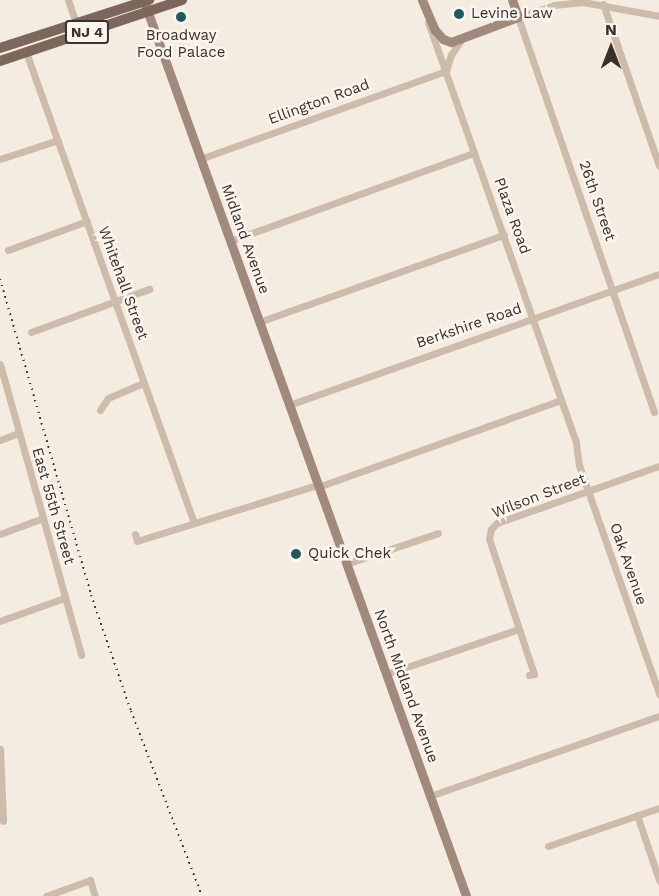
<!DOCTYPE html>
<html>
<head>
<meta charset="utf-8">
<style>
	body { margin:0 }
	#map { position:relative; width:659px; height:896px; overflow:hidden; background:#f4ebe1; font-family:"Work Sans",sans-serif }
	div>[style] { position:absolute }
	.street>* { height:7px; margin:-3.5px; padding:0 3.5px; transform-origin:3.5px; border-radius:3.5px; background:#cdbbac }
	.secondary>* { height:9px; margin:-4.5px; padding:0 4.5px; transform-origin:4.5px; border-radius:4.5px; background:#a18a7d }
	.primary>* { height:10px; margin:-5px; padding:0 5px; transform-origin:5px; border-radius:5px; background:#7d675c }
	.rail>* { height:2px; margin-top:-1px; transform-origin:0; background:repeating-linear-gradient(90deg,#3b302b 0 1.5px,transparent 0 6px) }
	.dots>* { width:16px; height:16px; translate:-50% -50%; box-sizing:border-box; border:3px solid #fbf5ee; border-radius:50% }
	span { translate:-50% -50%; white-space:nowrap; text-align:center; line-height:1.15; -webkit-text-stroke:5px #fbf5ee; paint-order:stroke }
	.shield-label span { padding:2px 4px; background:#fbf5ee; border:2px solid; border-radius:4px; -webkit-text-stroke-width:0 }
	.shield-label { font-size:14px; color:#3b302b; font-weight:700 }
	.poi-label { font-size:15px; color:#3b302b }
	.left { translate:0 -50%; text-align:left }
	.street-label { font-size:15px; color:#3b302b }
	.north { position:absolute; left:581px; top:18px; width:60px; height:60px; -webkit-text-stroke:4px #fbf5ee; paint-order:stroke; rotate:0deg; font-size:16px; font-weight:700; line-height:24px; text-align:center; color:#3b302b }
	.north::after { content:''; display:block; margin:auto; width:21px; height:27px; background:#3b302b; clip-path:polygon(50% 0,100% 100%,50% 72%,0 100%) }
</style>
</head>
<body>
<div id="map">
	<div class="street">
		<i style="left:68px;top:0;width:24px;rotate:71deg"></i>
		<i style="left:603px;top:4px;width:171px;rotate:70.9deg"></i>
		<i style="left:428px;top:22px;width:445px;rotate:70.6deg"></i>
		<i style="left:576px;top:442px;width:23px;rotate:83deg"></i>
		<i style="left:579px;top:465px;width:243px;rotate:70.7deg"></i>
		<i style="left:26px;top:52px;width:500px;rotate:70.37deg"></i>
		<i style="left:446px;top:71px;width:17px;rotate:-73deg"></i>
		<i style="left:451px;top:55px;width:18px;rotate:-56deg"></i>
		<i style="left:0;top:159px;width:61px;rotate:-18.1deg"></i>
		<i style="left:200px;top:159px;width:261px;rotate:-19.7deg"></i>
		<i style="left:230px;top:241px;width:258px;rotate:-19.9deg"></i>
		<i style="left:8px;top:250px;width:84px;rotate:-20.2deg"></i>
		<i style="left:259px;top:322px;width:260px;rotate:-19.6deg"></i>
		<i style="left:31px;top:332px;width:126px;rotate:-20deg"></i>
		<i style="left:0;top:364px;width:302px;rotate:74.4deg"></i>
		<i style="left:289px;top:405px;width:393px;rotate:-19.5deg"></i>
		<i style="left:100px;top:410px;width:14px;rotate:-56deg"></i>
		<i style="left:108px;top:398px;width:39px;rotate:-23deg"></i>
		<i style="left:654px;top:412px;width:418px;rotate:-109deg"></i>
		<i style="left:518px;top:17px;width:38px;rotate:-18deg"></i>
		<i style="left:554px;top:5px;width:29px;rotate:-6deg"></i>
		<i style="left:583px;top:2px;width:77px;rotate:10.4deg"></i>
		<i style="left:0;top:440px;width:19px;rotate:-21deg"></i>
		<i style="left:318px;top:487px;width:258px;rotate:-19.7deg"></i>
		<i style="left:0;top:534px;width:46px;rotate:-20.4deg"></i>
		<i style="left:135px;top:534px;width:7px;rotate:74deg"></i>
		<i style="left:137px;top:541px;width:189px;rotate:-17.3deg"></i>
		<i style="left:346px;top:564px;width:97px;rotate:-18.6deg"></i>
		<i style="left:0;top:621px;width:68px;rotate:-19.8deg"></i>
		<i style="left:386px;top:674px;width:140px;rotate:-18.7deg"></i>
		<i style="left:529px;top:675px;width:5px;rotate:-11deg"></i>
		<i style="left:534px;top:674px;width:142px;rotate:-108.4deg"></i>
		<i style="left:489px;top:539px;width:10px;rotate:-79deg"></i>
		<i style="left:491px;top:529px;width:8px;rotate:-45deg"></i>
		<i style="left:497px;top:523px;width:172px;rotate:-19.4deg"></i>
		<i style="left:0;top:749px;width:72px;rotate:87.6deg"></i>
		<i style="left:430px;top:796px;width:243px;rotate:-19.3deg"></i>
		<i style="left:637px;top:815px;width:69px;rotate:71.3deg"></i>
		<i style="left:548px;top:846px;width:117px;rotate:-18.9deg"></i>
		<i style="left:46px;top:896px;width:47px;rotate:-20deg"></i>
		<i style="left:90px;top:880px;width:17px;rotate:73deg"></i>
	</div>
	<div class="secondary">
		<i style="left:422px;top:0;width:33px;rotate:67deg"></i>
		<i style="left:435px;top:30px;width:12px;rotate:48deg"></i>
		<i style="left:443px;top:39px;width:9px;rotate:21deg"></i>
		<i style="left:451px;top:42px;width:72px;rotate:-20.5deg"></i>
		<i style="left:518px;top:17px;width:18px;rotate:-109deg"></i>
		<i style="left:146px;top:7px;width:945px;rotate:70.2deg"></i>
	</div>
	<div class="primary">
		<i style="left:0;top:48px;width:157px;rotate:-17.9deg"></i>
		<i style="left:0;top:61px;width:192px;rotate:-18.5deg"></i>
	</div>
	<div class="rail">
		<i style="left:0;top:279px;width:329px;rotate:73.9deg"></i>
		<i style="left:91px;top:595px;width:123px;rotate:71deg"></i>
		<i style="left:131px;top:711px;width:198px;rotate:69deg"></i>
	</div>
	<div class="dots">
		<i style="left:459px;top:14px;background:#1f5a5e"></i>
		<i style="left:181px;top:17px;background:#1f5a5e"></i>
		<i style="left:296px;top:554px;background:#1f5a5e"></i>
	</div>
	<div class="shield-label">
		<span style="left:87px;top:32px">NJ 4</span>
	</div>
	<div class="poi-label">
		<span class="left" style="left:471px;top:14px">Levine Law</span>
		<span style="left:181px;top:44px">Broadway<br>Food Palace</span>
		<span class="left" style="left:308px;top:554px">Quick Chek</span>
	</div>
	<div class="street-label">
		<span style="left:319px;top:102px;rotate:-20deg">Ellington Road</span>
		<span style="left:597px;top:201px;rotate:71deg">26th Street</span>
		<span style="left:512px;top:216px;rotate:70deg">Plaza Road</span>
		<span style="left:245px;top:239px;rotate:70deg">Midland Avenue</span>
		<span style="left:123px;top:283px;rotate:70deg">Whitehall Street</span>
		<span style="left:469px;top:326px;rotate:-19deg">Berkshire Road</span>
		<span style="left:539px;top:496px;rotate:-21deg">Wilson Street</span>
		<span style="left:53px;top:506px;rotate:74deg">East 55th Street</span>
		<span style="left:628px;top:564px;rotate:71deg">Oak Avenue</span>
		<span style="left:406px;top:686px;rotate:70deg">North Midland Avenue</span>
	</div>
	<div class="north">N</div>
</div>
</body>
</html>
